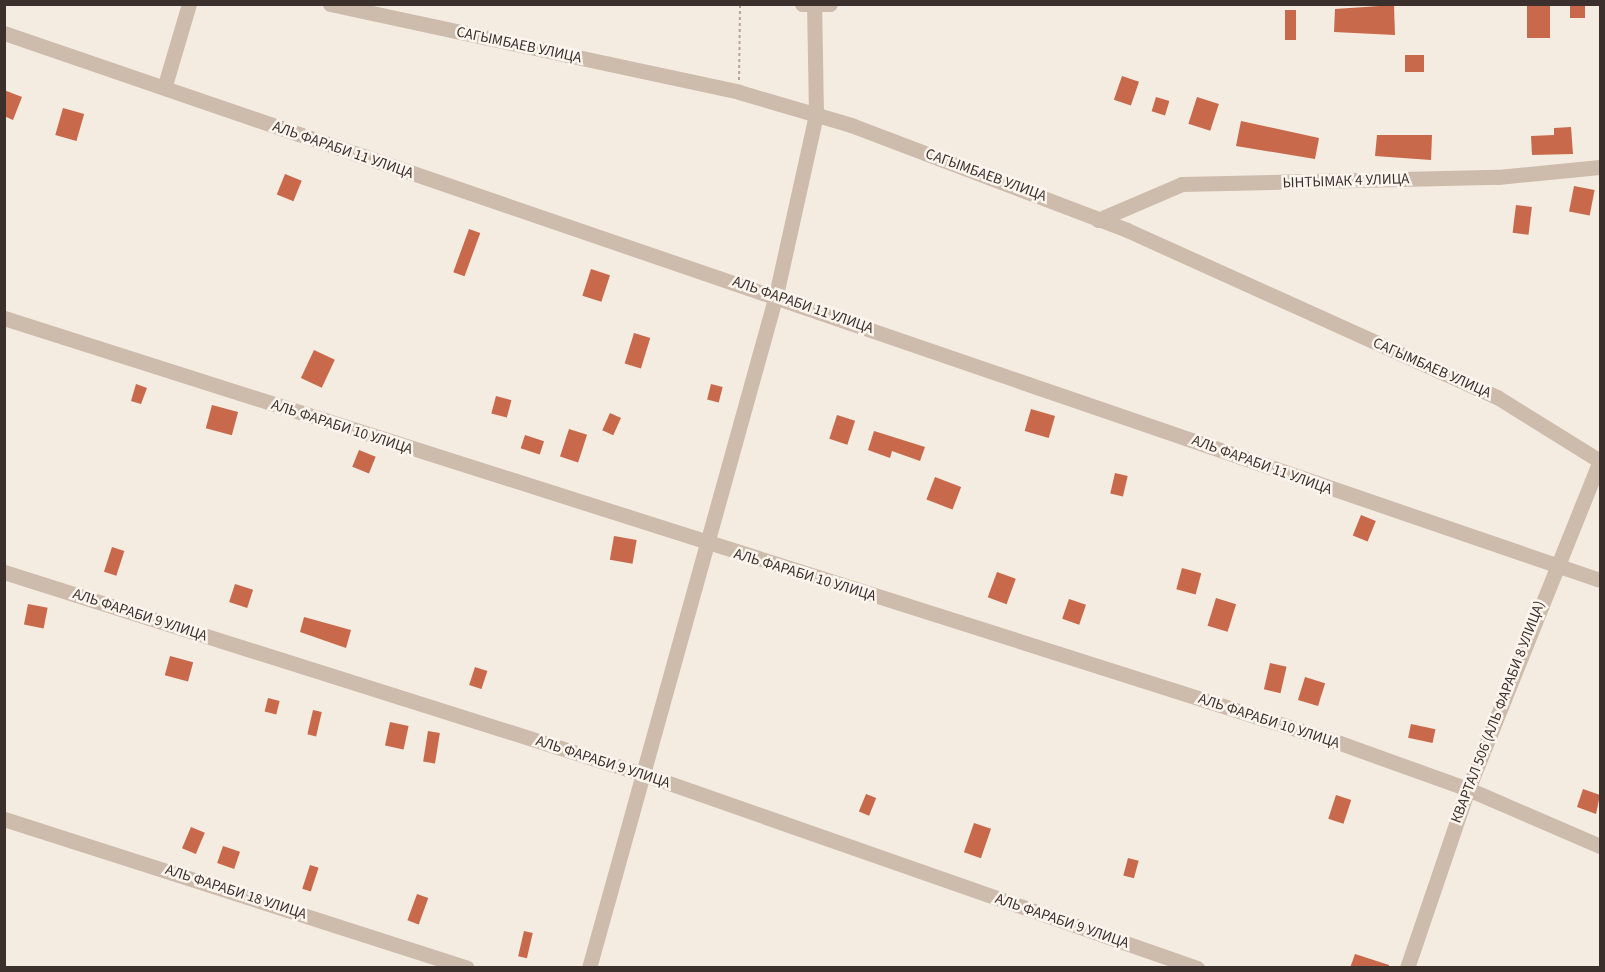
<!DOCTYPE html>
<html>
<head>
<meta charset="utf-8">
<style>
	body { margin:0 }
	#map { position:relative; width:1605px; height:972px; overflow:hidden; background:#f4ebe1; font-family:"Source Sans 3",sans-serif }
	div>[style] { position:absolute }
	.building>* { inset:0; background:#c8694b; transform-origin:0 0 }
	.path>* { height:2px; margin-top:-1px; transform-origin:0; background:repeating-linear-gradient(90deg,#b9a596 0 3px,transparent 0 6px) }
	.minor>* { height:15px; margin:-7.5px; padding:0 7.5px; transform-origin:7.5px; border-radius:7.5px; background:#cdbbac }
	span { translate:-50% -50%; white-space:nowrap; text-align:center; line-height:1.15; -webkit-text-stroke:5px #fbf5ee; paint-order:stroke }
	.street-label { font-size:15px; color:#3b302b }
	.frame { position:absolute; inset:0; border:6px solid #3b302b; pointer-events:none }
</style>
</head>
<body>
<div id="map">
	<div class="building">
		<i style="left:1527px;top:4px;width:23px;height:34px"></i>
		<i style="left:1570px;top:4px;width:15px;height:14px"></i>
		<i style="clip-path:polygon(1394px 5px,1395px 35px,1334px 32px,1335px 9px)"></i>
		<i style="left:1285px;top:10px;width:11px;height:30px"></i>
		<i style="left:1405px;top:55px;width:19px;height:17px"></i>
		<i style="left:1122px;top:76px;width:18px;height:25px;rotate:19deg"></i>
		<i style="clip-path:polygon(4px 90px,22px 97px,13px 120px,4px 116px)"></i>
		<i style="left:1156px;top:97px;width:14px;height:15px;rotate:17deg"></i>
		<i style="left:1197px;top:97px;width:23px;height:28px;rotate:18deg"></i>
		<i style="left:63px;top:108px;width:22px;height:28px;rotate:16deg"></i>
		<i style="clip-path:polygon(1241px 121px,1319px 138px,1315px 159px,1236px 146px)"></i>
		<i style="clip-path:polygon(1571px 127px,1573px 154px,1532px 155px,1531px 136px,1554px 135px,1554px 128px)"></i>
		<i style="clip-path:polygon(1377px 135px,1432px 135px,1431px 160px,1375px 156px)"></i>
		<i style="left:285px;top:174px;width:18px;height:22px;rotate:22deg"></i>
		<i style="left:1574px;top:186px;width:21px;height:26px;rotate:11deg"></i>
		<i style="left:1516px;top:205px;width:16px;height:28px;rotate:7deg"></i>
		<i style="left:469px;top:229px;width:12px;height:46px;rotate:20deg"></i>
		<i style="left:591px;top:269px;width:20px;height:28px;rotate:18deg"></i>
		<i style="left:634px;top:333px;width:17px;height:32px;rotate:17deg"></i>
		<i style="left:314px;top:350px;width:23px;height:31px;rotate:25deg"></i>
		<i style="clip-path:polygon(136px 384px,147px 388px,141px 404px,131px 401px)"></i>
		<i style="left:711px;top:384px;width:12px;height:16px;rotate:14deg"></i>
		<i style="left:496px;top:396px;width:16px;height:18px;rotate:15deg"></i>
		<i style="left:212px;top:405px;width:27px;height:24px;rotate:15deg"></i>
		<i style="left:1031px;top:409px;width:25px;height:23px;rotate:16deg"></i>
		<i style="left:610px;top:413px;width:12px;height:19px;rotate:24deg"></i>
		<i style="left:837px;top:415px;width:19px;height:25px;rotate:18deg"></i>
		<i style="left:569px;top:429px;width:19px;height:29px;rotate:18deg"></i>
		<i style="clip-path:polygon(874px 431px,925px 447px,920px 461px,892px 451px,890px 458px,868px 450px)"></i>
		<i style="left:525px;top:435px;width:20px;height:14px;rotate:18deg"></i>
		<i style="left:359px;top:450px;width:18px;height:18px;rotate:22deg"></i>
		<i style="left:1115px;top:473px;width:13px;height:21px;rotate:13deg"></i>
		<i style="left:935px;top:477px;width:28px;height:24px;rotate:21deg"></i>
		<i style="left:1361px;top:515px;width:16px;height:22px;rotate:22deg"></i>
		<i style="left:614px;top:536px;width:23px;height:24px;rotate:10deg"></i>
		<i style="left:112px;top:547px;width:13px;height:26px;rotate:18deg"></i>
		<i style="left:1182px;top:568px;width:20px;height:22px;rotate:15deg"></i>
		<i style="left:997px;top:572px;width:20px;height:27px;rotate:20deg"></i>
		<i style="left:235px;top:584px;width:19px;height:19px;rotate:18deg"></i>
		<i style="left:1216px;top:598px;width:21px;height:29px;rotate:17deg"></i>
		<i style="left:1069px;top:599px;width:18px;height:21px;rotate:19deg"></i>
		<i style="left:28px;top:604px;width:20px;height:21px;rotate:11deg"></i>
		<i style="clip-path:polygon(304px 617px,351px 630px,346px 648px,300px 632px)"></i>
		<i style="left:170px;top:656px;width:24px;height:20px;rotate:15deg"></i>
		<i style="left:1270px;top:663px;width:17px;height:27px;rotate:13deg"></i>
		<i style="left:475px;top:667px;width:13px;height:19px;rotate:18deg"></i>
		<i style="left:1305px;top:677px;width:21px;height:24px;rotate:17deg"></i>
		<i style="left:268px;top:698px;width:12px;height:14px;rotate:14deg"></i>
		<i style="left:313px;top:710px;width:9px;height:25px;rotate:13deg"></i>
		<i style="left:390px;top:722px;width:19px;height:24px;rotate:12deg"></i>
		<i style="left:1411px;top:724px;width:25px;height:14px;rotate:12deg"></i>
		<i style="left:428px;top:731px;width:12px;height:31px;rotate:9deg"></i>
		<i style="clip-path:polygon(1583px 789px,1600px 795px,1596px 814px,1577px 807px)"></i>
		<i style="left:866px;top:794px;width:11px;height:19px;rotate:22deg"></i>
		<i style="left:1336px;top:795px;width:16px;height:25px;rotate:18deg"></i>
		<i style="left:974px;top:823px;width:18px;height:31px;rotate:19deg"></i>
		<i style="left:191px;top:827px;width:15px;height:23px;rotate:23deg"></i>
		<i style="left:223px;top:846px;width:18px;height:18px;rotate:19deg"></i>
		<i style="left:1128px;top:858px;width:11px;height:18px;rotate:15deg"></i>
		<i style="left:310px;top:865px;width:9px;height:25px;rotate:18deg"></i>
		<i style="left:417px;top:894px;width:12px;height:28px;rotate:20deg"></i>
		<i style="left:524px;top:931px;width:9px;height:26px;rotate:13deg"></i>
		<i style="clip-path:polygon(1355px 954px,1389px 965px,1389px 968px,1350px 968px)"></i>
	</div>
	<div class="path">
		<i style="left:739px;top:80px;width:76px;rotate:-89.2deg"></i>
	</div>
	<div class="minor">
		<i style="left:330px;top:4px;width:418px;rotate:12.1deg"></i>
		<i style="left:739px;top:92px;width:117px;rotate:16.4deg"></i>
		<i style="left:851px;top:125px;width:295px;rotate:20.8deg"></i>
		<i style="left:1127px;top:230px;width:406px;rotate:24.3deg"></i>
		<i style="left:1497px;top:397px;width:121px;rotate:31.9deg"></i>
		<i style="left:802px;top:4px;width:28px"></i>
		<i style="left:4px;top:33px;width:1687px;rotate:18.92deg"></i>
		<i style="left:165px;top:85px;width:84px;rotate:-73.5deg"></i>
		<i style="left:1098px;top:220px;width:91px;rotate:-23.2deg"></i>
		<i style="left:1182px;top:184px;width:316px;rotate:-1.3deg"></i>
		<i style="left:1498px;top:177px;width:102px;rotate:-5.6deg"></i>
		<i style="left:4px;top:318px;width:1402px;rotate:17.65deg"></i>
		<i style="left:1340px;top:743px;width:136px;rotate:19.8deg"></i>
		<i style="left:1468px;top:789px;width:144px;rotate:23.4deg"></i>
		<i style="left:4px;top:572px;width:673px;rotate:17.55deg"></i>
		<i style="left:646px;top:775px;width:584px;rotate:19.3deg"></i>
		<i style="left:4px;top:819px;width:486px;rotate:17.8deg"></i>
		<i style="left:589px;top:968px;width:698px;rotate:-74.47deg"></i>
		<i style="left:776px;top:295px;width:184px;rotate:-77.5deg"></i>
		<i style="left:816px;top:115px;width:110px;rotate:-91deg"></i>
		<i style="left:1407px;top:968px;width:189px;rotate:-71.2deg"></i>
		<i style="left:1468px;top:789px;width:354px;rotate:-68.1deg"></i>
	</div>
	<div class="street-label">
		<span style="left:519px;top:45px;rotate:12deg">САГЫМБАЕВ УЛИЦА</span>
		<span style="left:343px;top:150px;rotate:19deg">АЛЬ ФАРАБИ 11 УЛИЦА</span>
		<span style="left:986px;top:175px;rotate:20deg">САГЫМБАЕВ УЛИЦА</span>
		<span style="left:1346px;top:181px;rotate:-2deg">ЫНТЫМАК 4 УЛИЦА</span>
		<span style="left:803px;top:305px;rotate:19deg">АЛЬ ФАРАБИ 11 УЛИЦА</span>
		<span style="left:1432px;top:368px;rotate:24deg">САГЫМБАЕВ УЛИЦА</span>
		<span style="left:342px;top:427px;rotate:18deg">АЛЬ ФАРАБИ 10 УЛИЦА</span>
		<span style="left:1262px;top:465px;rotate:20deg">АЛЬ ФАРАБИ 11 УЛИЦА</span>
		<span style="left:805px;top:575px;rotate:17deg">АЛЬ ФАРАБИ 10 УЛИЦА</span>
		<span style="left:140px;top:615px;rotate:18deg">АЛЬ ФАРАБИ 9 УЛИЦА</span>
		<span style="left:1498px;top:712px;rotate:-69deg">КВАРТАЛ 506 (АЛЬ ФАРАБИ 8 УЛИЦА)</span>
		<span style="left:1269px;top:721px;rotate:18deg">АЛЬ ФАРАБИ 10 УЛИЦА</span>
		<span style="left:603px;top:762px;rotate:18deg">АЛЬ ФАРАБИ 9 УЛИЦА</span>
		<span style="left:236px;top:892px;rotate:18deg">АЛЬ ФАРАБИ 18 УЛИЦА</span>
		<span style="left:1062px;top:921px;rotate:19deg">АЛЬ ФАРАБИ 9 УЛИЦА</span>
	</div>
	<div class="frame"></div>
</div>
</body>
</html>
